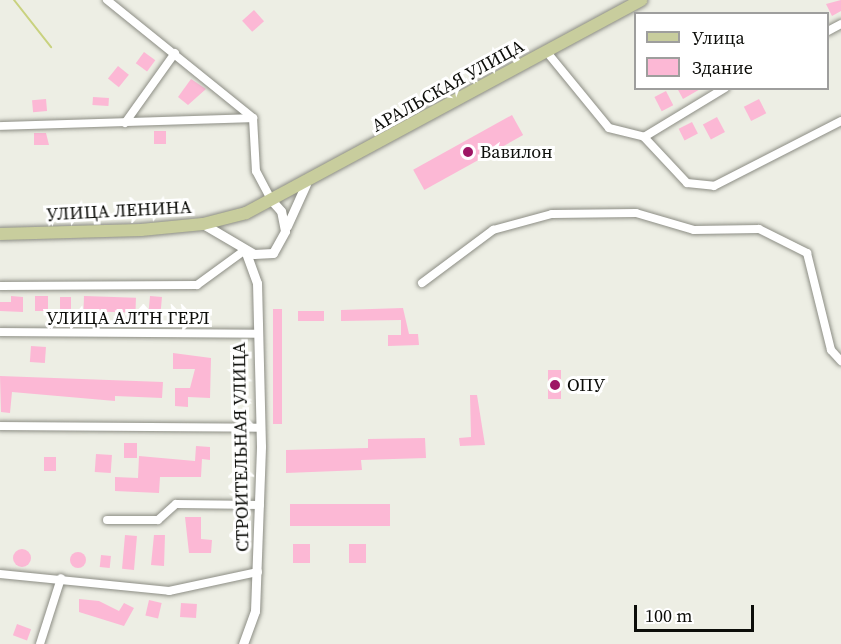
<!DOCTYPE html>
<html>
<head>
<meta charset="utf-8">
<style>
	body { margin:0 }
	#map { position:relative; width:841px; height:644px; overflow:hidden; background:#edeee4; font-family:"Source Serif 4",serif }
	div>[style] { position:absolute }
	.stream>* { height:2px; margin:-1px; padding:0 1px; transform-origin:1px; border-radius:1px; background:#c9d27f }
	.building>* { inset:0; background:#fcb8d5; transform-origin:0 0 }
	.round { border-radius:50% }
	.roads { filter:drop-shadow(0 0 2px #8c8d84) drop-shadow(0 0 2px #8c8d84) }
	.minor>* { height:8px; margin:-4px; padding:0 4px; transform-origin:4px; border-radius:4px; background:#fff }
	.tertiary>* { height:9px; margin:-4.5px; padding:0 4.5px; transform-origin:4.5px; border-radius:4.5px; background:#fff }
	.primary>* { height:12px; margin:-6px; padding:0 6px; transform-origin:6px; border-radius:6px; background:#c8cd9d }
	.dots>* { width:16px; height:16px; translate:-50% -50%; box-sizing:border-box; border:3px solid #fff; border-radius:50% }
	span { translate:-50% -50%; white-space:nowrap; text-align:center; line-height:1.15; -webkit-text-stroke:6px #fff; paint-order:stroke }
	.street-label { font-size:18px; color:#0c0d09 }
	.poi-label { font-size:18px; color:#0c0d09 }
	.left { translate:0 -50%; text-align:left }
	.legend { position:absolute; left:634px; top:12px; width:195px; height:78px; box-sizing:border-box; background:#fff; border:2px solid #9e9e9d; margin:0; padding:8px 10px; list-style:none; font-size:18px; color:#0c0d09 }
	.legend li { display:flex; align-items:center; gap:12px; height:30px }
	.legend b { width:30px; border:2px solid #9e9e9d }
	.scale { position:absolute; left:634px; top:605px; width:120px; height:27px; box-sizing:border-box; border:3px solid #0c0d09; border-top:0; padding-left:8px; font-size:18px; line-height:21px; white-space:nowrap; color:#0c0d09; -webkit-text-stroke:4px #fff; paint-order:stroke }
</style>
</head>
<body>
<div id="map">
	<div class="stream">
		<i style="left:14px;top:0;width:60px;rotate:51.8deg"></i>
	</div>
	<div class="building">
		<i style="clip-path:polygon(841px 0,841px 11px,832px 16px,826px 4px)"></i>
		<i style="left:254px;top:10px;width:15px;height:16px;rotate:48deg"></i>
		<i style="left:144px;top:52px;width:14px;height:14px;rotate:36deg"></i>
		<i style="left:118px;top:66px;width:14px;height:16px;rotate:39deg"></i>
		<i style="clip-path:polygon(191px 79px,206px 89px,188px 105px,178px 97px)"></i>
		<i style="clip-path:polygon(677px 88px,702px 88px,683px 99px)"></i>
		<i style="left:666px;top:91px;width:16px;height:13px;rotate:63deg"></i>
		<i style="left:93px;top:97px;width:16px;height:8px;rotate:4deg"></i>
		<i style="left:46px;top:99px;width:12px;height:14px;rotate:85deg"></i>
		<i style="left:759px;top:99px;width:16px;height:17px;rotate:63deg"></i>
		<i style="left:512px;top:115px;width:23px;height:113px;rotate:61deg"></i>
		<i style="left:717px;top:117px;width:17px;height:16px;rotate:62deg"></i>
		<i style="left:692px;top:122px;width:13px;height:15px;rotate:63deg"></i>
		<i style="left:166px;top:131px;width:13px;height:12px;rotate:90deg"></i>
		<i style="clip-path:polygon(34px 133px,46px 133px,49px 145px,34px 145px)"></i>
		<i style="clip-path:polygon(11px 296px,23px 297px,23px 312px,0 311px,0 302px,11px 302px)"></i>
		<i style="left:35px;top:296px;width:13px;height:15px"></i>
		<i style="left:84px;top:296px;width:52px;height:15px;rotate:2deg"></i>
		<i style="left:150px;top:296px;width:12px;height:15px;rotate:5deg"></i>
		<i style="left:60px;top:297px;width:11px;height:14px"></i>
		<i style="clip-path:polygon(403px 308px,409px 334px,418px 334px,419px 345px,388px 346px,388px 335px,401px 335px,401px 320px,341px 321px,341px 310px)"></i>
		<i style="left:273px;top:309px;width:9px;height:115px"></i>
		<i style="left:324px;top:311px;width:10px;height:26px;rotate:90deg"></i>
		<i style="left:31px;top:346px;width:15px;height:16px;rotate:4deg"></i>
		<i style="clip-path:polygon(173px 353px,211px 358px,210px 398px,188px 397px,188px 407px,175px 406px,175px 388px,190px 388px,195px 369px,173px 369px)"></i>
		<i style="left:548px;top:370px;width:13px;height:29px"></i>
		<i style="clip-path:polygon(0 376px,163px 382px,162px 398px,115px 396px,115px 401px,12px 392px,10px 413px,1px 412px)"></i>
		<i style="clip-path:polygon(470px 395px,477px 395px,485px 445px,460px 446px,459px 438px,471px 437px)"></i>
		<i style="clip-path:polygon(425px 438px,426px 458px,361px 460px,362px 470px,286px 473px,286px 450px,368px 448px,368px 439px)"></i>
		<i style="left:124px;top:443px;width:13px;height:15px"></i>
		<i style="clip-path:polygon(196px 446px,210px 447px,210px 460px,202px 459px,201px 477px,160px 477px,159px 493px,115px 491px,115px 477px,138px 478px,139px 456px,195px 461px)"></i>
		<i style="left:96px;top:454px;width:16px;height:18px;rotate:4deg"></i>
		<i style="left:44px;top:457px;width:12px;height:14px"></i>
		<i style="left:290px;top:504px;width:100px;height:22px"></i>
		<i style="clip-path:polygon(185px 517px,201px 517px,201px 539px,212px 540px,211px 553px,189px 553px)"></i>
		<i style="left:125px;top:535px;width:12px;height:34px;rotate:5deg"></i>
		<i style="clip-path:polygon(154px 535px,165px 535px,164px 566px,151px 565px)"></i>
		<i style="left:293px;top:544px;width:17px;height:19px"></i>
		<i style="left:349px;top:544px;width:17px;height:19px"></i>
		<i class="round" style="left:13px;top:549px;width:18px;height:18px"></i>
		<i class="round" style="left:70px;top:552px;width:16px;height:16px"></i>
		<i style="left:101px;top:555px;width:10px;height:12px;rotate:6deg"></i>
		<i style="clip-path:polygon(79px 599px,99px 601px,119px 611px,124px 603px,134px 608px,124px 626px,79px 612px)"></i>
		<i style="left:149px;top:600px;width:13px;height:16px;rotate:13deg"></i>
		<i style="left:181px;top:603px;width:16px;height:14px;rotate:4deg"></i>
		<i style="left:17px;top:624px;width:15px;height:12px;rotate:20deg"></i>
	</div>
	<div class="roads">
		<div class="minor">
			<i style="left:107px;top:0;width:188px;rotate:38.9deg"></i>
			<i style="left:253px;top:118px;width:53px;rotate:86.8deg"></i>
			<i style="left:256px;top:171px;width:34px;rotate:62deg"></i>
			<i style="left:828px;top:31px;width:15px;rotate:-28deg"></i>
			<i style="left:546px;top:51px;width:99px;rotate:50.7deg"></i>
			<i style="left:609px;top:128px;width:36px;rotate:14deg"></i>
			<i style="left:644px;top:137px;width:95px;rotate:-31.2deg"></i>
			<i style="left:125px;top:123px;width:86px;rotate:-54.5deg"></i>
			<i style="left:0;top:126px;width:253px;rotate:-1.8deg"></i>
			<i style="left:644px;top:137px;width:63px;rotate:46.9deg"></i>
			<i style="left:687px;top:183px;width:27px;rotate:6deg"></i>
			<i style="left:714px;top:186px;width:143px;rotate:-27.1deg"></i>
			<i style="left:422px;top:283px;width:89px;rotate:-36.7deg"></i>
			<i style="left:493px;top:230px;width:61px;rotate:-15.2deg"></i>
			<i style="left:552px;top:214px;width:84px;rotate:-0.7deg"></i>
			<i style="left:636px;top:213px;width:60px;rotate:16.3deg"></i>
			<i style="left:694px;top:230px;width:65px;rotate:-0.9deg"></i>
			<i style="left:759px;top:229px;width:54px;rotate:26.6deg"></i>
			<i style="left:807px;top:253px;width:100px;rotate:76.1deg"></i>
			<i style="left:831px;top:350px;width:15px;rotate:48deg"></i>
			<i style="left:0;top:286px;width:197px;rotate:-0.3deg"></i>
			<i style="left:197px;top:285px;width:59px;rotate:-36.1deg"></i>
			<i style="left:0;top:332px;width:256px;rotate:0.4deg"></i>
			<i style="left:0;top:426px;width:260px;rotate:0.4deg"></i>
			<i style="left:107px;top:520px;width:51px"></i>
			<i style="left:158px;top:520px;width:24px;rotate:-42deg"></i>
			<i style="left:176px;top:504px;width:84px;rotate:0.7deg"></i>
			<i style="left:0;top:574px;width:170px;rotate:5.7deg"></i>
			<i style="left:169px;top:591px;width:91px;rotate:-12.1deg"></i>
			<i style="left:40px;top:644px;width:69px;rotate:-72.3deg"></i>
		</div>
		<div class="tertiary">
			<i style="left:203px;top:224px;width:59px;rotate:30.5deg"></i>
			<i style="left:254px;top:254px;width:19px;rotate:-3deg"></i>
			<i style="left:273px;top:253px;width:25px;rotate:-61deg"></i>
			<i style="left:285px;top:231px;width:20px;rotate:-101deg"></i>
			<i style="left:281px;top:211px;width:12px;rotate:-132deg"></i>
			<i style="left:287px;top:226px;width:46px;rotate:-65.7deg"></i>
			<i style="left:243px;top:644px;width:35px;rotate:-70deg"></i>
			<i style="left:255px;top:611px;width:165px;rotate:-87.9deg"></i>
			<i style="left:261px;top:446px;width:163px;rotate:-91.4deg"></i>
			<i style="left:257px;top:283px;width:35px;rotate:-110deg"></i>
		</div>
		<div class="primary">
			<i style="left:0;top:234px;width:141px;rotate:-1.6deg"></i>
			<i style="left:141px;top:230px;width:62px;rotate:-5.5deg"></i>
			<i style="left:203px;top:224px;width:44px;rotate:-14.3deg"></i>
			<i style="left:246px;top:213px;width:449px;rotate:-28.3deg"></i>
		</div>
	</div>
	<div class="dots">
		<i style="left:468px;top:152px;background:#9e1664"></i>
		<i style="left:555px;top:385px;background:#9e1664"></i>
	</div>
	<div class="street-label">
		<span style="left:448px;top:86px;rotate:-29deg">АРАЛЬСКАЯ УЛИЦА</span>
		<span style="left:119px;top:211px;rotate:-3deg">УЛИЦА ЛЕНИНА</span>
		<span style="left:128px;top:318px">УЛИЦА АЛТН ГЕРЛ</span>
		<span style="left:241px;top:447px;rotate:-91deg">СТРОИТЕЛЬНАЯ УЛИЦА</span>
	</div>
	<div class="poi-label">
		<span class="left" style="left:480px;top:152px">Вавилон</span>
		<span class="left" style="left:567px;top:385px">ОПУ</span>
	</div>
	<ul class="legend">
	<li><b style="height:8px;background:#c8cd9d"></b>Улица</li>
	<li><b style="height:16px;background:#fcb8d5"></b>Здание</li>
	</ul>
	<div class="scale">100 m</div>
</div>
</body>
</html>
